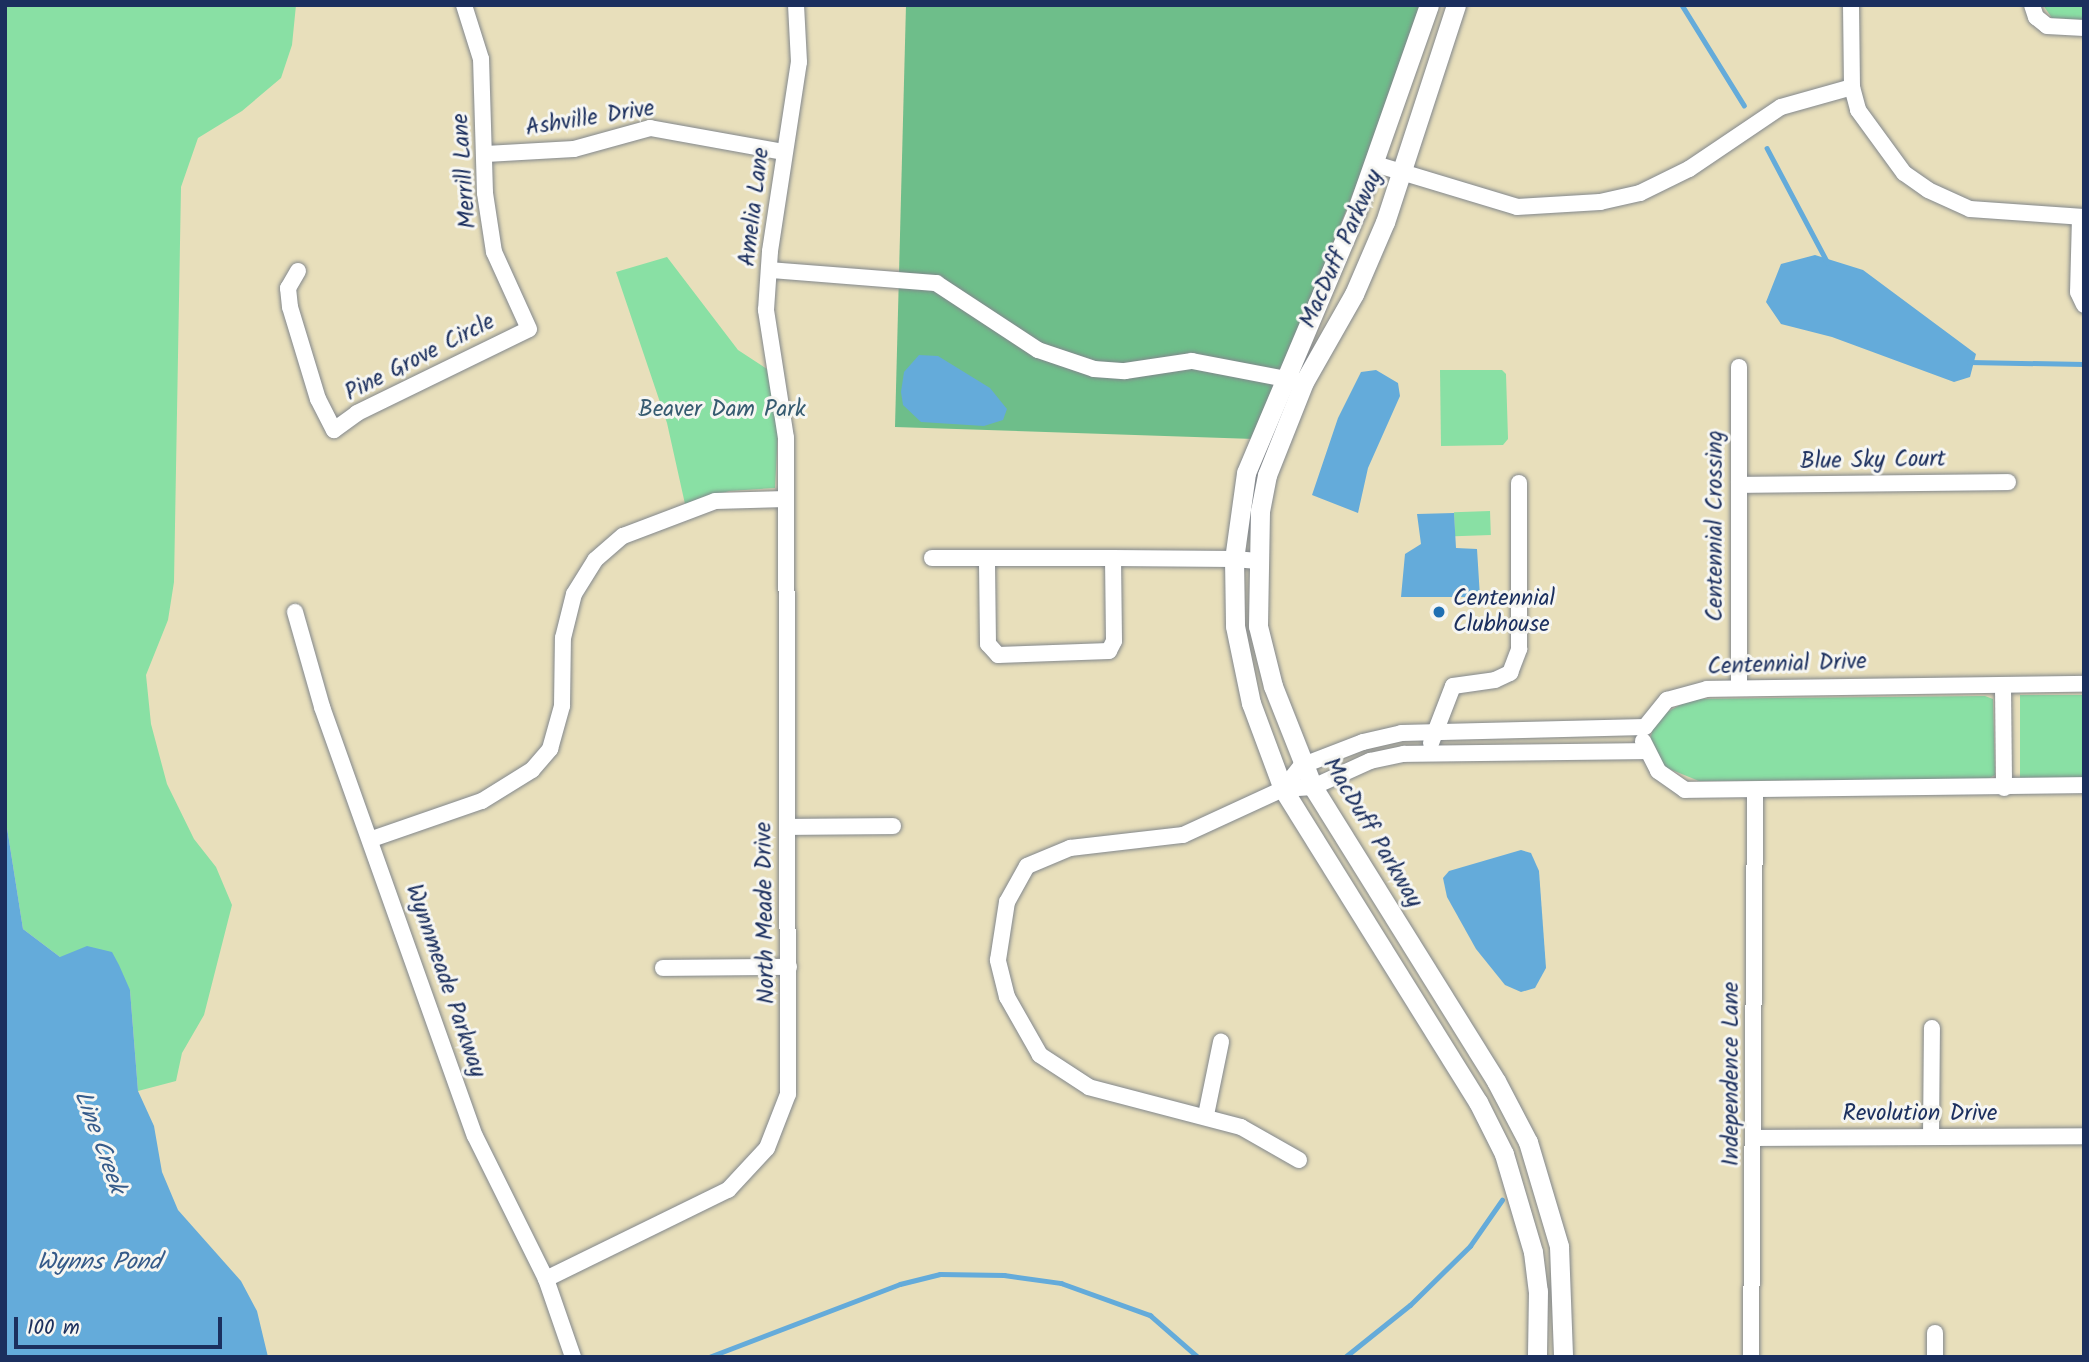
<!DOCTYPE html>
<html>
<head>
<meta charset="utf-8">
<style>
	body { margin:0 }
	#map { position:relative; width:2089px; height:1362px; overflow:hidden; background:#e8dfbb; font-family:Kalam,sans-serif }
	div>[style] { position:absolute }
	.green>* { inset:0; background:#89e0a4; transform-origin:0 0 }
	.forest>* { inset:0; background:#6ebe8a }
	.water>* { inset:0; background:#64abda }
	.stream>* { height:4.5px; margin:-2.25px; padding:0 2.25px; transform-origin:2.25px; border-radius:2.25px; background:#64abda }
	.roads { filter:drop-shadow(0 0 2px #82878c) drop-shadow(0 0 2px #82878c) }
	.minor>* { height:16px; margin:-8px; padding:0 8px; transform-origin:8px; border-radius:8px; background:#fff }
	.tertiary>* { height:19px; margin:-9.5px; padding:0 9.5px; transform-origin:9.5px; border-radius:9.5px; background:#fff }
	.dots>* { width:19px; height:19px; translate:-50% -50%; box-sizing:border-box; border:4px solid #f6f6f2; border-radius:50% }
	span { translate:-50% -50%; white-space:nowrap; text-align:center; line-height:1.15; -webkit-text-stroke:6px #f6f6f2; paint-order:stroke }
	.street-label { font-size:23px; color:#1b2f5e }
	.park-label { font-size:23px; color:#365b70 }
	.poi-label { font-size:23px; color:#1b2f5e }
	.left { translate:0 -50%; text-align:left }
	.water-label { font-size:24px; color:#355a89; font-style:italic }
	.frame { position:absolute; inset:0; border:7px solid #1b2f5e; pointer-events:none }
	.scale { position:absolute; left:14px; top:1317px; width:208px; height:32px; box-sizing:border-box; border:4px solid #1b2f5e; border-top:0; padding-left:9px; font-size:21px; line-height:24px; white-space:nowrap; color:#1b2f5e; -webkit-text-stroke:5px #f6f6f2; paint-order:stroke }
</style>
</head>
<body>
<div id="map">
	<div class="green">
		<i style="clip-path:polygon(5px 5px,296px 5px,292px 45px,281px 78px,242px 111px,198px 138px,181px 187px,174px 582px,168px 620px,146px 675px,151px 724px,167px 784px,194px 839px,216px 867px,232px 905px,204px 1015px,182px 1053px,176px 1081px,138px 1091px,130px 990px,60px 957px,23px 929px,5px 815px)"></i>
		<i style="clip-path:polygon(2043px 5px,2084px 5px,2084px 20px,2052px 18px)"></i>
		<i style="clip-path:polygon(667px 257px,738px 350px,770px 371px,779px 411px,775px 488px,729px 491px,685px 504px,667px 423px,616px 272px)"></i>
		<i style="clip-path:polygon(1440px 370px,1502px 370px,1506px 374px,1508px 439px,1503px 445px,1441px 446px)"></i>
		<i style="left:1490px;top:511px;width:24px;height:36px;rotate:88deg"></i>
		<i style="left:2084px;top:695px;width:84px;height:64px;rotate:90deg"></i>
		<i style="clip-path:polygon(1985px 696px,1993px 699px,1995px 775px,1988px 779px,1699px 781px,1662px 766px,1649px 743px,1656px 718px,1691px 699px)"></i>
	</div>
	<div class="forest">
		<i style="clip-path:polygon(906px 5px,1429px 5px,1254px 439px,895px 427px)"></i>
	</div>
	<div class="water">
		<i style="clip-path:polygon(1815px 255px,1863px 270px,1976px 354px,1970px 377px,1954px 382px,1832px 337px,1781px 324px,1766px 302px,1781px 264px)"></i>
		<i style="clip-path:polygon(919px 355px,938px 356px,990px 388px,1007px 409px,1003px 420px,984px 426px,921px 422px,903px 405px,901px 392px,904px 372px)"></i>
		<i style="clip-path:polygon(1376px 370px,1398px 383px,1400px 396px,1368px 468px,1358px 513px,1312px 495px,1338px 418px,1361px 372px)"></i>
		<i style="clip-path:polygon(1454px 513px,1456px 548px,1477px 549px,1480px 597px,1401px 597px,1405px 554px,1421px 544px,1417px 514px)"></i>
		<i style="clip-path:polygon(5px 815px,23px 929px,60px 957px,87px 946px,112px 952px,119px 965px,130px 990px,138px 1091px,154px 1126px,162px 1172px,178px 1210px,241px 1281px,257px 1311px,268px 1357px,5px 1357px)"></i>
		<i style="clip-path:polygon(1521px 850px,1531px 853px,1539px 871px,1546px 968px,1535px 988px,1521px 992px,1505px 985px,1476px 949px,1447px 897px,1443px 878px,1449px 871px)"></i>
	</div>
	<div class="stream">
		<i style="left:1682px;top:5px;width:118px;rotate:58.2deg"></i>
		<i style="left:1767px;top:148px;width:130px;rotate:62.1deg"></i>
		<i style="left:1969px;top:362px;width:115px;rotate:1deg"></i>
		<i style="left:709px;top:1357px;width:204px;rotate:-20.9deg"></i>
		<i style="left:900px;top:1284px;width:41px;rotate:-14deg"></i>
		<i style="left:940px;top:1274px;width:64px;rotate:0.9deg"></i>
		<i style="left:1004px;top:1275px;width:58px;rotate:8deg"></i>
		<i style="left:1061px;top:1283px;width:95px;rotate:19.8deg"></i>
		<i style="left:1150px;top:1315px;width:64px;rotate:41.2deg"></i>
		<i style="left:1345px;top:1357px;width:83px;rotate:-38.7deg"></i>
		<i style="left:1410px;top:1305px;width:84px;rotate:-44.5deg"></i>
		<i style="left:1470px;top:1246px;width:56px;rotate:-55.2deg"></i>
	</div>
	<div class="roads">
		<div class="minor">
			<i style="left:1851px;top:5px;width:82px;rotate:89.3deg"></i>
			<i style="left:1852px;top:87px;width:24px;rotate:75deg"></i>
			<i style="left:1858px;top:110px;width:78px;rotate:53.9deg"></i>
			<i style="left:1904px;top:173px;width:29px;rotate:35deg"></i>
			<i style="left:1928px;top:190px;width:46px;rotate:24.3deg"></i>
			<i style="left:1970px;top:209px;width:114px;rotate:4deg"></i>
			<i style="left:2032px;top:5px;width:13px;rotate:72deg"></i>
			<i style="left:2036px;top:17px;width:14px;rotate:39deg"></i>
			<i style="left:2047px;top:26px;width:37px;rotate:3deg"></i>
			<i style="left:486px;top:154px;width:88px;rotate:-3.3deg"></i>
			<i style="left:574px;top:149px;width:79px;rotate:-15.4deg"></i>
			<i style="left:650px;top:128px;width:135px;rotate:10.2deg"></i>
			<i style="left:1375px;top:164px;width:148px;rotate:16.8deg"></i>
			<i style="left:1517px;top:207px;width:83px;rotate:-3.4deg"></i>
			<i style="left:1600px;top:202px;width:41px;rotate:-12.7deg"></i>
			<i style="left:1640px;top:193px;width:55px;rotate:-26.1deg"></i>
			<i style="left:1689px;top:169px;width:111px;rotate:-34deg"></i>
			<i style="left:1781px;top:107px;width:74px;rotate:-15.7deg"></i>
			<i style="left:2080px;top:217px;width:75px;rotate:91.5deg"></i>
			<i style="left:2078px;top:292px;width:14px;rotate:65deg"></i>
			<i style="left:770px;top:270px;width:167px;rotate:4.5deg"></i>
			<i style="left:936px;top:283px;width:122px;rotate:33.3deg"></i>
			<i style="left:1038px;top:350px;width:59px;rotate:18.7deg"></i>
			<i style="left:1094px;top:369px;width:31px;rotate:4deg"></i>
			<i style="left:1125px;top:371px;width:68px;rotate:-8.5deg"></i>
			<i style="left:1192px;top:361px;width:107px;rotate:10.8deg"></i>
			<i style="left:298px;top:271px;width:20px;rotate:120deg"></i>
			<i style="left:288px;top:288px;width:19px;rotate:84deg"></i>
			<i style="left:290px;top:307px;width:96px;rotate:73.1deg"></i>
			<i style="left:318px;top:399px;width:35px;rotate:63deg"></i>
			<i style="left:334px;top:430px;width:29px;rotate:-36deg"></i>
			<i style="left:357px;top:413px;width:191px;rotate:-26deg"></i>
			<i style="left:529px;top:329px;width:85px;rotate:-114.4deg"></i>
			<i style="left:494px;top:252px;width:60px;rotate:-98.7deg"></i>
			<i style="left:485px;top:193px;width:134px;rotate:-91.7deg"></i>
			<i style="left:481px;top:59px;width:57px;rotate:-107.5deg"></i>
			<i style="left:1739px;top:485px;width:269px;rotate:-0.6deg"></i>
			<i style="left:932px;top:558px;width:55px"></i>
			<i style="left:1113px;top:558px;width:83px;rotate:89.3deg"></i>
			<i style="left:1114px;top:641px;width:11px;rotate:117deg"></i>
			<i style="left:1109px;top:651px;width:111px;rotate:177.9deg"></i>
			<i style="left:998px;top:655px;width:15px;rotate:-132deg"></i>
			<i style="left:988px;top:644px;width:86px;rotate:-90.7deg"></i>
			<i style="left:987px;top:558px;width:126px"></i>
			<i style="left:1113px;top:558px;width:121px;rotate:0.5deg"></i>
			<i style="left:1234px;top:559px;width:24px;rotate:5deg"></i>
			<i style="left:295px;top:612px;width:99px;rotate:74.1deg"></i>
			<i style="left:322px;top:707px;width:455px;rotate:70.4deg"></i>
			<i style="left:475px;top:1136px;width:160px;rotate:63.6deg"></i>
			<i style="left:546px;top:1279px;width:83px;rotate:70.9deg"></i>
			<i style="left:1739px;top:685px;width:318px;rotate:-90deg"></i>
			<i style="left:2003px;top:686px;width:102px;rotate:89.4deg"></i>
			<i style="left:1643px;top:741px;width:34px;rotate:63deg"></i>
			<i style="left:1658px;top:771px;width:33px;rotate:35deg"></i>
			<i style="left:1685px;top:790px;width:399px;rotate:-0.7deg"></i>
			<i style="left:1431px;top:743px;width:61px;rotate:-68.9deg"></i>
			<i style="left:1453px;top:686px;width:42px;rotate:-8.1deg"></i>
			<i style="left:1495px;top:680px;width:17px;rotate:-25deg"></i>
			<i style="left:1510px;top:673px;width:26px;rotate:-69deg"></i>
			<i style="left:1519px;top:649px;width:166px;rotate:-90deg"></i>
			<i style="left:1283px;top:789px;width:29px;rotate:-52deg"></i>
			<i style="left:1301px;top:766px;width:66px;rotate:-21.2deg"></i>
			<i style="left:1363px;top:742px;width:39px;rotate:-13deg"></i>
			<i style="left:1401px;top:733px;width:244px;rotate:-1.4deg"></i>
			<i style="left:1645px;top:727px;width:35px;rotate:-51deg"></i>
			<i style="left:1667px;top:700px;width:41px;rotate:-15.4deg"></i>
			<i style="left:1707px;top:689px;width:377px;rotate:-0.8deg"></i>
			<i style="left:788px;top:827px;width:105px;rotate:-0.5deg"></i>
			<i style="left:372px;top:839px;width:116px;rotate:-19.1deg"></i>
			<i style="left:482px;top:801px;width:59px;rotate:-31.8deg"></i>
			<i style="left:532px;top:770px;width:28px;rotate:-49deg"></i>
			<i style="left:550px;top:749px;width:45px;rotate:-74.4deg"></i>
			<i style="left:562px;top:706px;width:68px;rotate:-89.2deg"></i>
			<i style="left:563px;top:638px;width:45px;rotate:-76deg"></i>
			<i style="left:574px;top:594px;width:40px;rotate:-58deg"></i>
			<i style="left:595px;top:560px;width:37px;rotate:-41deg"></i>
			<i style="left:623px;top:536px;width:98px;rotate:-20.8deg"></i>
			<i style="left:715px;top:501px;width:71px;rotate:-1.6deg"></i>
			<i style="left:663px;top:968px;width:126px;rotate:-0.5deg"></i>
			<i style="left:1206px;top:1115px;width:75px;rotate:-78.4deg"></i>
			<i style="left:1931px;top:1137px;width:109px;rotate:-89.5deg"></i>
			<i style="left:1756px;top:1138px;width:328px;rotate:-0.3deg"></i>
			<i style="left:1299px;top:1160px;width:67px;rotate:-150.4deg"></i>
			<i style="left:1241px;top:1127px;width:157px;rotate:-165.3deg"></i>
			<i style="left:1089px;top:1087px;width:59px;rotate:-146.9deg"></i>
			<i style="left:1040px;top:1055px;width:67px;rotate:-119.6deg"></i>
			<i style="left:1007px;top:997px;width:38px;rotate:-104deg"></i>
			<i style="left:998px;top:960px;width:59px;rotate:-81.2deg"></i>
			<i style="left:1007px;top:902px;width:41px;rotate:-60.9deg"></i>
			<i style="left:1027px;top:866px;width:47px;rotate:-22.7deg"></i>
			<i style="left:1070px;top:848px;width:114px;rotate:-6.6deg"></i>
			<i style="left:1183px;top:835px;width:110px;rotate:-24.7deg"></i>
			<i style="left:1283px;top:789px;width:30px;rotate:-4deg"></i>
			<i style="left:1313px;top:787px;width:63px;rotate:-24.5deg"></i>
			<i style="left:1370px;top:761px;width:35px;rotate:-12deg"></i>
			<i style="left:1404px;top:754px;width:241px;rotate:-0.7deg"></i>
			<i style="left:546px;top:1279px;width:203px;rotate:-26.1deg"></i>
			<i style="left:728px;top:1190px;width:57px;rotate:-47.1deg"></i>
			<i style="left:767px;top:1148px;width:58px;rotate:-68.7deg"></i>
			<i style="left:788px;top:1094px;width:656px;rotate:-90.17deg"></i>
			<i style="left:786px;top:438px;width:130px;rotate:-98.9deg"></i>
			<i style="left:766px;top:310px;width:59px;rotate:-86.1deg"></i>
			<i style="left:770px;top:251px;width:191px;rotate:-81.3deg"></i>
			<i style="left:799px;top:62px;width:57px;rotate:-93deg"></i>
			<i style="left:1935px;top:1333px;width:24px;rotate:90deg"></i>
			<i style="left:1751px;top:1357px;width:565px;rotate:-89.59deg"></i>
		</div>
		<div class="tertiary">
			<i style="left:1429px;top:5px;width:217px;rotate:109.4deg"></i>
			<i style="left:1357px;top:210px;width:285px;rotate:112.9deg"></i>
			<i style="left:1246px;top:473px;width:87px;rotate:97.9deg"></i>
			<i style="left:1234px;top:559px;width:67px;rotate:89.1deg"></i>
			<i style="left:1235px;top:626px;width:79px;rotate:78.3deg"></i>
			<i style="left:1251px;top:703px;width:92px;rotate:69.6deg"></i>
			<i style="left:1283px;top:789px;width:369px;rotate:58.1deg"></i>
			<i style="left:1478px;top:1102px;width:58px;rotate:63.4deg"></i>
			<i style="left:1504px;top:1154px;width:102px;rotate:73.5deg"></i>
			<i style="left:1533px;top:1252px;width:39px;rotate:83deg"></i>
			<i style="left:1538px;top:1291px;width:66px;rotate:90.9deg"></i>
			<i style="left:1456px;top:5px;width:228px;rotate:108.1deg"></i>
			<i style="left:1385px;top:222px;width:78px;rotate:113.3deg"></i>
			<i style="left:1354px;top:294px;width:101px;rotate:119.6deg"></i>
			<i style="left:1304px;top:382px;width:100px;rotate:111.7deg"></i>
			<i style="left:1267px;top:475px;width:37px;rotate:101deg"></i>
			<i style="left:1260px;top:511px;width:115px;rotate:91deg"></i>
			<i style="left:1258px;top:626px;width:62px;rotate:76deg"></i>
			<i style="left:1273px;top:686px;width:109px;rotate:68.4deg"></i>
			<i style="left:1313px;top:787px;width:346px;rotate:58.1deg"></i>
			<i style="left:1496px;top:1081px;width:69px;rotate:62.3deg"></i>
			<i style="left:1528px;top:1142px;width:109px;rotate:73.4deg"></i>
			<i style="left:1559px;top:1246px;width:111px;rotate:87.9deg"></i>
		</div>
	</div>
	<div class="dots">
		<i style="left:1439px;top:612px;background:#1f6fb2"></i>
	</div>
	<div class="street-label">
		<span style="left:590px;top:119px;rotate:-9deg">Ashville Drive</span>
		<span style="left:465px;top:171px;rotate:-94deg">Merrill Lane</span>
		<span style="left:755px;top:207px;rotate:-83deg">Amelia Lane</span>
		<span style="left:1342px;top:249px;rotate:-66deg">MacDuff Parkway</span>
		<span style="left:420px;top:358px;rotate:-27deg">Pine Grove Circle</span>
		<span style="left:1873px;top:461px;rotate:-1deg">Blue Sky Court</span>
		<span style="left:1716px;top:526px;rotate:-90deg">Centennial Crossing</span>
		<span style="left:1787px;top:665px;rotate:-2deg">Centennial Drive</span>
		<span style="left:1372px;top:833px;rotate:59deg">MacDuff Parkway</span>
		<span style="left:766px;top:913px;rotate:-91deg">North Meade Drive</span>
		<span style="left:445px;top:981px;rotate:71deg">Wynnmeade Parkway</span>
		<span style="left:1732px;top:1074px;rotate:-90deg">Independence Lane</span>
		<span style="left:1920px;top:1114px">Revolution Drive</span>
	</div>
	<div class="park-label">
		<span style="left:722px;top:410px">Beaver Dam Park</span>
	</div>
	<div class="poi-label">
		<span class="left" style="left:1453px;top:612px">Centennial<br>Clubhouse</span>
	</div>
	<div class="water-label">
		<span style="left:99px;top:1142px;rotate:70deg">Line Creek</span>
		<span style="left:99px;top:1263px">Wynns Pond</span>
	</div>
	<div class="frame"></div>
	<div class="scale">100 m</div>
</div>
</body>
</html>
